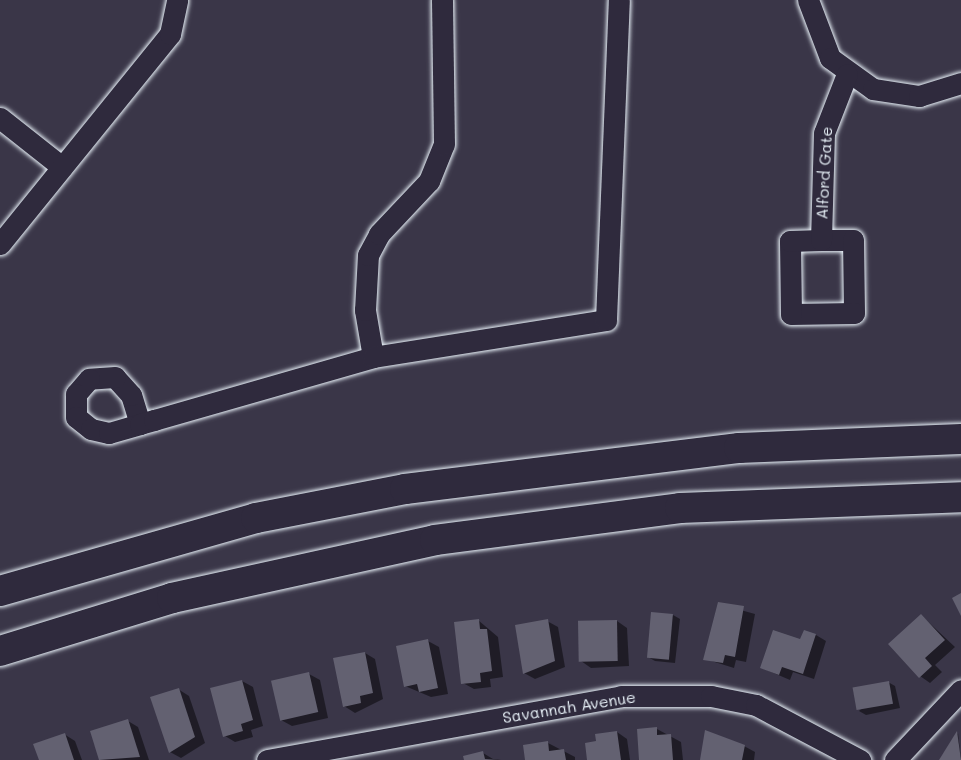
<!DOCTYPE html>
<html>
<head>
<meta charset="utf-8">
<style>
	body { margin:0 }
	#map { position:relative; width:961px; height:760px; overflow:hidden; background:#3a3648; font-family:Mali,sans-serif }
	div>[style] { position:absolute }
	.shadow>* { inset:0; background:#0007 }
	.building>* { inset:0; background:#636171; transform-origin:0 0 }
	.roads { filter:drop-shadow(0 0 2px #e8f1f8) drop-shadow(0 0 2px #e8f1f8) }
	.minor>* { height:21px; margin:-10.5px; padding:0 10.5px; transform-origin:10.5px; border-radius:10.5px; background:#2f2a3d }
	.highway>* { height:30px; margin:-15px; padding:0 15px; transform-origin:15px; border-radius:15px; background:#2f2a3d }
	span { translate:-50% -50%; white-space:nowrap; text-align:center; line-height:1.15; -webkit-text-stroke:4.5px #2f2a3d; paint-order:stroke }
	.street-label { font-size:16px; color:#e8f1f8 }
</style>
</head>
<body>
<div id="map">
	<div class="shadow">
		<i style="clip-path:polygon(719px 604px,755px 614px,746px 662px,736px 660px,734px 668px,705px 659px)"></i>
		<i style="clip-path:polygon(673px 615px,680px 619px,675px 663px,655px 661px,648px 657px)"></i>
		<i style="clip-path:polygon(922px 616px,955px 647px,935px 665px,942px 672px,930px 683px,920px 676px)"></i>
		<i style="clip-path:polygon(478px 620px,498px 637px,503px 677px,490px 679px,491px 687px,474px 689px,463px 683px)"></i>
		<i style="clip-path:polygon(547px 621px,558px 627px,565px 667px,535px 679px,524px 673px)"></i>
		<i style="clip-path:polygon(617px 621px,627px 628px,629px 666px,591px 668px,581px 661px)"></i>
		<i style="clip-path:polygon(816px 635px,826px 641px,814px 679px,793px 672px,790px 680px,762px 668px)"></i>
		<i style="clip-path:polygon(428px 641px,439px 647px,448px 694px,431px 697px,405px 686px)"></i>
		<i style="clip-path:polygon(365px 653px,375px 659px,383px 699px,355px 713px,344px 706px)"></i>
		<i style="clip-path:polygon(309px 674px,320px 680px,328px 718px,292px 726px,281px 720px)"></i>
		<i style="clip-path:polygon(242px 681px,253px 687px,263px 726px,251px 730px,253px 737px,235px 742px,225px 736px)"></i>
		<i style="clip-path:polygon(888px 682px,895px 686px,900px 708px,866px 715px,859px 711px)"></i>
		<i style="clip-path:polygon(178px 689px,189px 696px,205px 743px,181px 758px,170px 752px)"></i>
		<i style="clip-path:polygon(128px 721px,138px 727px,149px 760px,100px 760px,92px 732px)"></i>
		<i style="clip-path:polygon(657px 729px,681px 742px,683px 760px,641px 760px)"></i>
		<i style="clip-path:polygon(617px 732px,627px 739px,630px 760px,589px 760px)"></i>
		<i style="clip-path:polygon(958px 733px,961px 760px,943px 760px,941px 759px)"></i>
		<i style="clip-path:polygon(64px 734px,75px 741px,82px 760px,41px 760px)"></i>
		<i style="clip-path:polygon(548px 743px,575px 757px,575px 760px,527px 760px)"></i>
		<i style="clip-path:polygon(744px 746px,755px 752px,754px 760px,701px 760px)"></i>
		<i style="clip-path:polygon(483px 753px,493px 759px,501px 760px,466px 760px)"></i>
	</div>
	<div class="building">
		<i style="clip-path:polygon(961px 593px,961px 616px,952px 598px)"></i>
		<i style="clip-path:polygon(718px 602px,744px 606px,735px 657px,725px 655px,723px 663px,703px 660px)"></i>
		<i style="left:651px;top:612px;width:22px;height:46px;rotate:5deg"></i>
		<i style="clip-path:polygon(921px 614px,945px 640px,925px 658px,932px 666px,919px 678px,888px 644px)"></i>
		<i style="clip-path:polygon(479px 619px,480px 629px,487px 629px,492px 671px,480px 673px,481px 682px,461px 684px,454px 622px)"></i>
		<i style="clip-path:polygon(548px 619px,555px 661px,523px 674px,515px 625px)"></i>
		<i style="left:617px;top:620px;width:41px;height:39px;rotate:89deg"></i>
		<i style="clip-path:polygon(773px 630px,800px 639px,804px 630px,816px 634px,803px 674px,782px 667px,779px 675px,760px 668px)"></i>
		<i style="clip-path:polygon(428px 639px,438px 688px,419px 692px,417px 684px,404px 687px,396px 646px)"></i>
		<i style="clip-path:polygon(365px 652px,373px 693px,360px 696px,361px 703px,343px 707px,333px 658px)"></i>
		<i style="left:309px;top:672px;width:41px;height:39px;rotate:77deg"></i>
		<i style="clip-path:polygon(242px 680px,253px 720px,241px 724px,243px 731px,223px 737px,210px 688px)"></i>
		<i style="left:889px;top:681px;width:23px;height:37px;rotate:80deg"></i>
		<i style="clip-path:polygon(179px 688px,195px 737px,169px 753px,150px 697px)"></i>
		<i style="clip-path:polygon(128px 719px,140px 757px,99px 760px,90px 731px)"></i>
		<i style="clip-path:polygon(657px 727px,657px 735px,671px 734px,673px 760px,639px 760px,637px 729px)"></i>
		<i style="clip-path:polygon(705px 730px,745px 745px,742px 760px,700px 760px)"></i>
		<i style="clip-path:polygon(617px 731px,621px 760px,587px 760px,585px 743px,596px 741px,595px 734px)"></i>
		<i style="clip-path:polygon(957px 731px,961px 760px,939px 760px)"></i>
		<i style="clip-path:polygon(65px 733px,74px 760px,39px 760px,33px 744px)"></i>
		<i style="clip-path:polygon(548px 741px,549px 751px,564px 749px,566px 760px,525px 760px,523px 745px)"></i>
		<i style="clip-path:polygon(483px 751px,485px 759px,498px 760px,464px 760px,463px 756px)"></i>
	</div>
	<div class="roads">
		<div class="minor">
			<i style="left:808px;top:0;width:62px;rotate:69.2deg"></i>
			<i style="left:830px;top:58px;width:53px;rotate:35.8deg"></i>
			<i style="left:873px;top:89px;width:47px;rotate:8.7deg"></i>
			<i style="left:919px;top:96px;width:44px;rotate:-17.2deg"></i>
			<i style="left:0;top:118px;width:79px;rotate:38.3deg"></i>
			<i style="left:821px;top:240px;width:32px"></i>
			<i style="left:853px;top:240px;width:73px;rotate:89.2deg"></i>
			<i style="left:854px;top:313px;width:63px;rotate:179.1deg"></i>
			<i style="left:791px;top:314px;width:73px;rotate:-90.8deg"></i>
			<i style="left:790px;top:241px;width:31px;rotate:-2deg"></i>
			<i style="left:821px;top:240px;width:107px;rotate:-88.4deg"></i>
			<i style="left:824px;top:133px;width:63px;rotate:-68.7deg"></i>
			<i style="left:0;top:244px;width:270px;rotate:-51deg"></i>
			<i style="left:170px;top:34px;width:35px;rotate:-78deg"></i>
			<i style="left:373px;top:357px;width:48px;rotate:-99.7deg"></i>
			<i style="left:365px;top:310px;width:55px;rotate:-86.9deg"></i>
			<i style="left:368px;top:255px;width:24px;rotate:-62deg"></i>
			<i style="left:379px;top:234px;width:73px;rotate:-46.7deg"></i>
			<i style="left:429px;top:181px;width:40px;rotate:-68deg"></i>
			<i style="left:444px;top:144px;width:144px;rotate:-90.8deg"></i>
			<i style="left:140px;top:424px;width:30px;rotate:-107deg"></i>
			<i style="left:131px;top:395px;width:24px;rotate:-132deg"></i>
			<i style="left:115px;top:377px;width:26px;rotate:176deg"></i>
			<i style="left:89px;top:379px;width:20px;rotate:131deg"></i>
			<i style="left:76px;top:394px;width:23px;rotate:90deg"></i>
			<i style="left:76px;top:417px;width:19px;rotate:39deg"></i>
			<i style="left:91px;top:429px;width:18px;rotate:13deg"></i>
			<i style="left:109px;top:433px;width:32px;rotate:-16deg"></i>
			<i style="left:140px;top:424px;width:15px;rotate:-16deg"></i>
			<i style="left:154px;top:420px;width:228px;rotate:-16deg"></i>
			<i style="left:373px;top:357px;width:236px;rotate:-9deg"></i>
			<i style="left:606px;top:320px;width:320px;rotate:-87.7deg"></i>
			<i style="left:267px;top:760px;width:360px;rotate:-10.2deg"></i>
			<i style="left:621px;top:696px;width:90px"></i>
			<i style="left:711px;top:696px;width:46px;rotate:11.3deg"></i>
			<i style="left:756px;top:705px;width:118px;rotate:27.9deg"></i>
			<i style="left:895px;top:760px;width:96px;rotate:-46.7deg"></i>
		</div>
		<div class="highway">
			<i style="left:0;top:591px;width:266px;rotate:-15.9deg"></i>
			<i style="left:256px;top:518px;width:152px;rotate:-11deg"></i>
			<i style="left:405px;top:489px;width:337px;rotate:-7deg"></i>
			<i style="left:739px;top:448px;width:222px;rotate:-2.3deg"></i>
			<i style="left:0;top:651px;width:180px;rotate:-17.1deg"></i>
			<i style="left:172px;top:598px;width:269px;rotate:-12.4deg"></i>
			<i style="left:435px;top:540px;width:247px;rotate:-7.4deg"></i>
			<i style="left:680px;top:508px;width:281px;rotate:-2.2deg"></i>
		</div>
	</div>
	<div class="street-label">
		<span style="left:824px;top:173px;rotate:-87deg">Alford Gate</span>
		<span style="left:569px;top:707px;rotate:-9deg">Savannah Avenue</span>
	</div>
</div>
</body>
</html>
